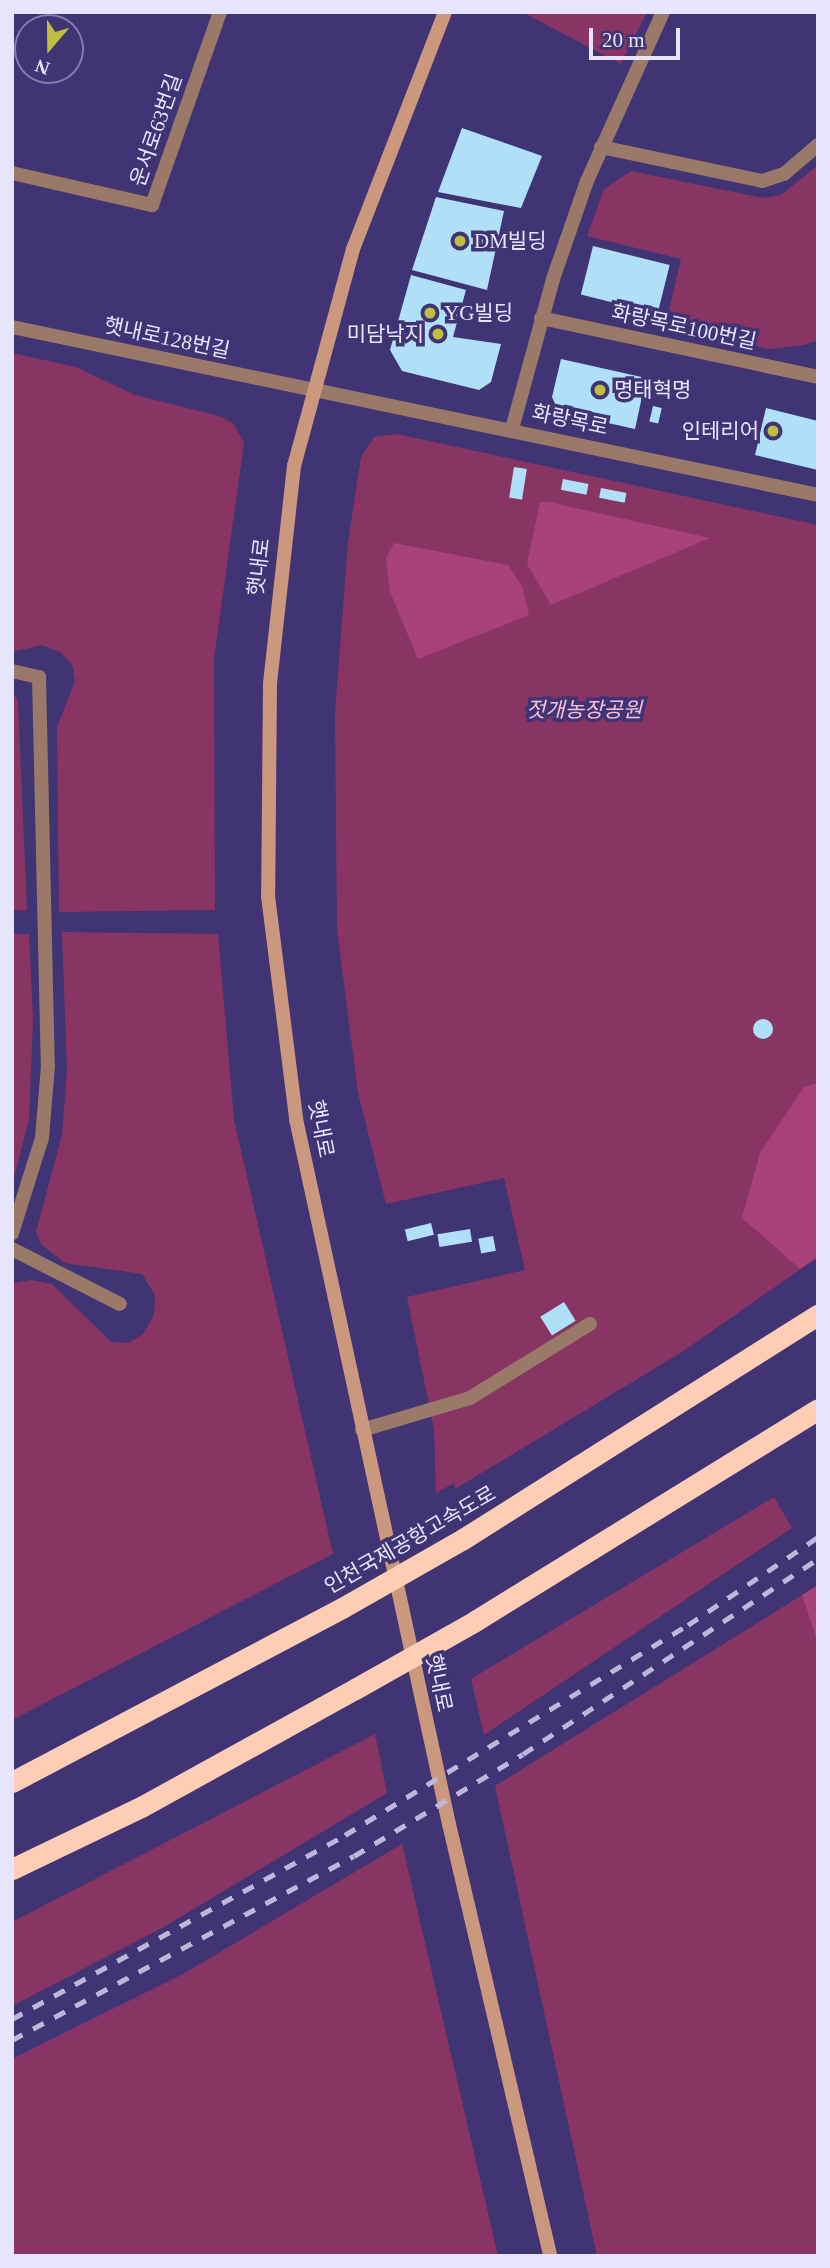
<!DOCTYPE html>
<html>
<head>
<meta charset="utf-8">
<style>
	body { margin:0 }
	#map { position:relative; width:830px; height:2268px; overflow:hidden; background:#403474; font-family:"Times New Roman","Noto Sans KR",serif }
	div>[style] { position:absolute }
	.green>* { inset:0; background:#893563 }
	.forest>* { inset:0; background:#a9417b }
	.building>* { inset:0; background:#afe0f8; transform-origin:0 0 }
	.round { border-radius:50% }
	.service>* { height:14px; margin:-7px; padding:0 7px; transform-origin:7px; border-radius:7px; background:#9a7968 }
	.minor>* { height:14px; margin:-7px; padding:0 7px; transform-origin:7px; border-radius:7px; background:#9a7968 }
	.secondary>* { height:14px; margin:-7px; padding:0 7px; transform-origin:7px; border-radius:7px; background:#cb987d }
	.motorway>* { height:21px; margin:-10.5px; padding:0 10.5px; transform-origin:10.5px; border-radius:10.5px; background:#fdceb5 }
	.rail>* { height:5px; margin-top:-2.5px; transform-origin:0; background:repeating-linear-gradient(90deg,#bcb8da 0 12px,transparent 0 24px) }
	.motorway-bridge>* { height:21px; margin:-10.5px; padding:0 10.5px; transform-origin:10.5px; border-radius:10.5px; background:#fdceb5 }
	.dots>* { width:19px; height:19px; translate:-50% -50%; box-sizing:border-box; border:4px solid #403474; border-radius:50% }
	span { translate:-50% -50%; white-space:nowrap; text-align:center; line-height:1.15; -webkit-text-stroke:7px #403474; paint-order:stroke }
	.street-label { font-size:21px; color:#e7e5fd }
	.poi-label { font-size:21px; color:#e7e5fd }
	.left { translate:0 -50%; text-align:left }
	.right { translate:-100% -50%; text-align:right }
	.park-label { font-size:21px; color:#f7c0da; font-style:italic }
	.frame { position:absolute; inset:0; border:14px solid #e7e5fd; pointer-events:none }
	.north { position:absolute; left:14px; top:14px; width:70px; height:70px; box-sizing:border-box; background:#403474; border:2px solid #837bab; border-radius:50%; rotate:200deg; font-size:19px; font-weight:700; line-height:28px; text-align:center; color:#e7e5fd }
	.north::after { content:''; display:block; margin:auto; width:24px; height:32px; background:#bfbe41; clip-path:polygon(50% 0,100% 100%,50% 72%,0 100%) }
	.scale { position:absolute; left:589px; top:28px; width:91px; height:32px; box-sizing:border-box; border:4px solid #e7e5fd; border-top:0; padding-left:9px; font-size:21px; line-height:24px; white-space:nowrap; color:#e7e5fd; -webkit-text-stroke:5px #403474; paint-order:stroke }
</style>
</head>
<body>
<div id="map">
	<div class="green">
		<i style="clip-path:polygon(522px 12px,647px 12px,621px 64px)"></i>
		<i style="clip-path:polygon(818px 165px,818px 340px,804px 345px,770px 349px,665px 328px,681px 259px,587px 236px,604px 189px,631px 171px,763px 198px,781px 195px)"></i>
		<i style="clip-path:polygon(12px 353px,76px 367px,135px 395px,219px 416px,233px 423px,244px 443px,214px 658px,215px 910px,59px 912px,57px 727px,75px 681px,72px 664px,60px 652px,42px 645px,12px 652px)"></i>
		<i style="clip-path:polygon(397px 434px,818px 525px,818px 1257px,682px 1352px,455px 1489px,454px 1483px,436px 1493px,434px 1429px,407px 1297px,525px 1270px,504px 1178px,386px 1204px,358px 1093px,337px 929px,335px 713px,348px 542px,361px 457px,374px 437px)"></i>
		<i style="clip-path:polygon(12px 691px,18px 701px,27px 911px,12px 910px)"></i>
		<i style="clip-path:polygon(62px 932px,218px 934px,234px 1120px,333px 1554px,12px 1720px,12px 1283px,31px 1280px,52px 1284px,111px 1342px,128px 1343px,143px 1334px,154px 1315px,155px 1295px,142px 1274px,65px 1263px,41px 1244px,36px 1232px,62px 1135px,67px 1070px)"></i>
		<i style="clip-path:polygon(12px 934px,29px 934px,33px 1019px,29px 1119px,12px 1186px)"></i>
		<i style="clip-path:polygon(774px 1497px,792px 1528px,484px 1735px,471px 1679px)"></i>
		<i style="clip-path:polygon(802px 1595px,818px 1644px,818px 2256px,597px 2256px,495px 1786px)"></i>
		<i style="clip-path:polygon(375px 1734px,387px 1793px,162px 1928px,12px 2006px,12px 1922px)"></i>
		<i style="clip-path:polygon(402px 1844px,498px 2256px,12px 2256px,12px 2059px,183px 1974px)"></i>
	</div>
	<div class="forest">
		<i style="clip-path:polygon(540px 502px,549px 502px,710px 538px,551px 605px,527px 564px)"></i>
		<i style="clip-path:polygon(394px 543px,508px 565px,523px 588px,529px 615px,418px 659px,390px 592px,386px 558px)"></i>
		<i style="clip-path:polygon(818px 1083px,818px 1257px,800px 1269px,742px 1218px,760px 1153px,804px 1087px)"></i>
		<i style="clip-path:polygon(818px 1585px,818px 1644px,802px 1595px)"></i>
	</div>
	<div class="building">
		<i style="clip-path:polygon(462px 128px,542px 156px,521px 208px,438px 192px)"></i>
		<i style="clip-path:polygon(436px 197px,504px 211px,487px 290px,412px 270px)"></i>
		<i style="left:593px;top:246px;width:79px;height:50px;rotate:14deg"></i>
		<i style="clip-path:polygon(411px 275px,466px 290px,453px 337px,501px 344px,491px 382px,479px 390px,402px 371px,390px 350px)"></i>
		<i style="clip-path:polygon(561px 359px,646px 378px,635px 429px,559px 412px,552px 397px)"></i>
		<i style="left:653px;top:406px;width:9px;height:16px;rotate:13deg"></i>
		<i style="clip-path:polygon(766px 408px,818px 421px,818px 470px,755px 455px)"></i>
		<i style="left:514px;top:467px;width:13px;height:31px;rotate:9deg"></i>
		<i style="left:563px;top:479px;width:26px;height:11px;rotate:11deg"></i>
		<i style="left:601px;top:488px;width:26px;height:10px;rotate:11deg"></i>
		<i class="round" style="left:753px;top:1019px;width:20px;height:20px"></i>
		<i style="left:431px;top:1223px;width:12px;height:27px;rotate:76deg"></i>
		<i style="left:470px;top:1229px;width:13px;height:33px;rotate:81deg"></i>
		<i style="left:493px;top:1236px;width:15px;height:15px;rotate:79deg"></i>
		<i style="left:564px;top:1302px;width:22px;height:28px;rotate:58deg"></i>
	</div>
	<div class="service">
		<i style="left:362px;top:1430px;width:113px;rotate:-16.5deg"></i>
		<i style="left:470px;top:1398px;width:141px;rotate:-31.7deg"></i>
	</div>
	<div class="minor">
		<i style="left:601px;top:147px;width:165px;rotate:11.9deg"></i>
		<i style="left:762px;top:181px;width:23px;rotate:-18deg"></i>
		<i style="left:784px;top:174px;width:45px;rotate:-40.5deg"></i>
		<i style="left:12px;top:173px;width:144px;rotate:12.9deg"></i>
		<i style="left:152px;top:205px;width:205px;rotate:-70.6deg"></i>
		<i style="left:541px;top:318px;width:283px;rotate:12deg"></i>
		<i style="left:12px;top:327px;width:823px;rotate:11.77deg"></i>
		<i style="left:512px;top:429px;width:156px;rotate:-74.7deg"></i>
		<i style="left:553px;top:279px;width:104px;rotate:-70.9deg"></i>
		<i style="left:587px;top:181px;width:185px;rotate:-65.8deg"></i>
		<i style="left:12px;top:671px;width:28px;rotate:13deg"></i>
		<i style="left:39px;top:677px;width:389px;rotate:88.7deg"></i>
		<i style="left:48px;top:1066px;width:72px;rotate:94.8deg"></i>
		<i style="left:42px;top:1138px;width:100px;rotate:107.5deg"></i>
		<i style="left:12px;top:1249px;width:121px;rotate:27deg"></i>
	</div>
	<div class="secondary">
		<i style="left:445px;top:12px;width:254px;rotate:111.2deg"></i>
		<i style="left:353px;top:249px;width:225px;rotate:105.2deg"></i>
		<i style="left:294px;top:466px;width:219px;rotate:96.3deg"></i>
		<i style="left:270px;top:684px;width:212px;rotate:90.5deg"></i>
		<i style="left:268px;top:896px;width:225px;rotate:82.8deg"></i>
		<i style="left:296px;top:1119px;width:721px;rotate:77.76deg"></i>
		<i style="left:449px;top:1824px;width:444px;rotate:76.8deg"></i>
	</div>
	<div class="motorway">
		<i style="left:463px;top:1539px;width:420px;rotate:-32.3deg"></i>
		<i style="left:475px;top:1621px;width:403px;rotate:-31.7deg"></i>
		<i style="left:12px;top:1782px;width:373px;rotate:-27.8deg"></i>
		<i style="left:12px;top:1869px;width:143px;rotate:-25.7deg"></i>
		<i style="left:141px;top:1807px;width:244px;rotate:-28.9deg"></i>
	</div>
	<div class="rail">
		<i style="left:12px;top:2019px;width:380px;rotate:-28.9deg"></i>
		<i style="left:345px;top:1835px;width:402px;rotate:-31.5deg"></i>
		<i style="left:688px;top:1625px;width:157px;rotate:-34.1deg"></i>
		<i style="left:12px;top:2040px;width:388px;rotate:-28.3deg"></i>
		<i style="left:354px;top:1856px;width:197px;rotate:-31.1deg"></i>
		<i style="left:523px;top:1754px;width:354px;rotate:-33.5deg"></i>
	</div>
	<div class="motorway-bridge">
		<i style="left:342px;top:1608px;width:139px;rotate:-29.7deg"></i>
		<i style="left:355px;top:1689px;width:138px;rotate:-29.5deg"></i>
	</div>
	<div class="dots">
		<i style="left:460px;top:241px;background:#bfbe41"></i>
		<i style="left:430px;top:313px;background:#bfbe41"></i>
		<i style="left:438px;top:334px;background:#bfbe41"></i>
		<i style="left:600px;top:390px;background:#bfbe41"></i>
		<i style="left:773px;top:431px;background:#bfbe41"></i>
	</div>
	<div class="street-label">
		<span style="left:156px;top:130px;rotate:-71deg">운서로63번길</span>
		<span style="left:684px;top:327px;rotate:12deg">화랑목로100번길</span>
		<span style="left:167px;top:338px;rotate:12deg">햇내로128번길</span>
		<span style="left:570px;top:420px;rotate:12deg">화랑목로</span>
		<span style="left:259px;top:567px;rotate:-83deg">햇내로</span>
		<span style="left:321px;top:1129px;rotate:79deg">햇내로</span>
		<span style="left:410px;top:1540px;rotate:-30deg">인천국제공항고속도로</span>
		<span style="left:439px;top:1683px;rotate:78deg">햇내로</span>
	</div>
	<div class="poi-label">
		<span class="left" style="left:474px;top:241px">DM빌딩</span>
		<span class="left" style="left:444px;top:313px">YG빌딩</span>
		<span class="right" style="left:424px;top:334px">미담낙지</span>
		<span class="left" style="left:614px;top:390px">명태혁명</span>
		<span class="right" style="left:759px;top:431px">인테리어</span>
	</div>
	<div class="park-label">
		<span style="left:584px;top:710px">젓개농장공원</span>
	</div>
	<div class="frame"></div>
	<div class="north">N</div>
	<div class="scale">20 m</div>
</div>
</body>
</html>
